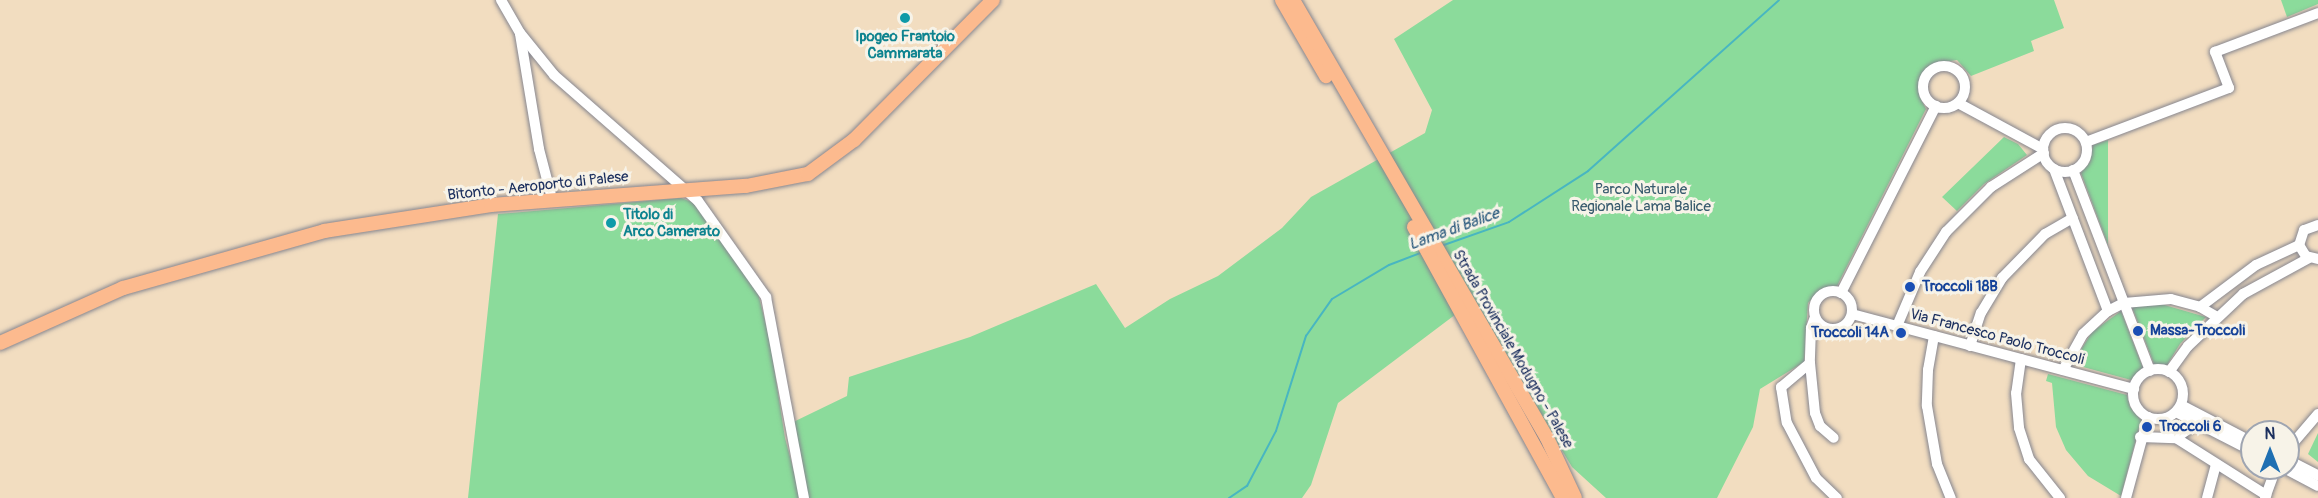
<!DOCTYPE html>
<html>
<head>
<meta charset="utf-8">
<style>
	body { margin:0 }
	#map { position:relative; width:2318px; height:498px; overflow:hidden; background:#f2ddc0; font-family:Pangolin,sans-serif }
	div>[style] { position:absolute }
	.green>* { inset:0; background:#8bdb9b }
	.stream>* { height:2px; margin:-1px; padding:0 1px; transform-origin:1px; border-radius:1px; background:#48b6c1 }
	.roads { filter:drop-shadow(0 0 2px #86868f) drop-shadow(0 0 2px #86868f) }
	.minor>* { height:10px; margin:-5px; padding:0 5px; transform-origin:5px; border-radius:5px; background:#fff }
	.minor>.ring { margin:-5px; padding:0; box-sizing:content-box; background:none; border:10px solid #fff; border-radius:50% }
	.major>* { height:14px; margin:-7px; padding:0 7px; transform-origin:7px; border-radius:7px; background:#fcba8e }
	.dots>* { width:16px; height:16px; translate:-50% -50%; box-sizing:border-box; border:3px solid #f7f3e8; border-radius:50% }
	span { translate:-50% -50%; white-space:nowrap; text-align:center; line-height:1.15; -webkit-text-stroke:6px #f7f3e8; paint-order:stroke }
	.culture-label { font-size:15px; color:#0d838f; font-weight:700 }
	.left { translate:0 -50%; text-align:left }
	.street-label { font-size:15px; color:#1b2f5e }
	.park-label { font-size:15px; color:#375a6d }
	.transit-label { font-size:15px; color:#164399; font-weight:700 }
	.right { translate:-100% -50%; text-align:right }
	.water-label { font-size:16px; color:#28587c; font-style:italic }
	.north { position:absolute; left:2240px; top:420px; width:60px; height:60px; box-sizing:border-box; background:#f7f3e8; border:2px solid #9fa5b1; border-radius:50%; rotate:0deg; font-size:16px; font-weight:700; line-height:24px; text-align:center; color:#1b2f5e }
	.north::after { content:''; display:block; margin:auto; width:21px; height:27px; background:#1f6fb2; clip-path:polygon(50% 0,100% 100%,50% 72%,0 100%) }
</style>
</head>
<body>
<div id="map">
	<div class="green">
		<i style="clip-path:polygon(1453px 0,2054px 0,2064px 28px,2031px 41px,2034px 51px,1971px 76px,1957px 60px,1936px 63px,1923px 75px,1919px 95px,1926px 109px,1837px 286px,1820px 290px,1808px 303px,1804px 362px,1760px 389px,1753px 427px,1717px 498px,1606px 498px,1572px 467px,1472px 302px,1338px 403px,1311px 485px,1302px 498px,804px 498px,785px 426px,847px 396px,849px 377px,970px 337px,1096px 284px,1125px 328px,1170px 299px,1218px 276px,1282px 228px,1311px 197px,1425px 133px,1432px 110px,1394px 39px)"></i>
		<i style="clip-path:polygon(2281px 0,2318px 0,2318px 4px,2287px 17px)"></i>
		<i style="clip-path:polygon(2004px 137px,2018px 144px,2027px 155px,1984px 184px,1957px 211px,1942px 197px)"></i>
		<i style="clip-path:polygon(2108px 140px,2108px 245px,2081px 173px,2090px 162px,2093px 145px)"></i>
		<i style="clip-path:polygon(681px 198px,692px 202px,725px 241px,758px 293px,770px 341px,785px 438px,801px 498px,468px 498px,498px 214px)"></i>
		<i style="clip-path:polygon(2161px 304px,2206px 317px,2180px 344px,2167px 365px,2154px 364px,2132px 307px)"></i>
		<i style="clip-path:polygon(2121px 311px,2143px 368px,2131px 380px,2072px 364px,2092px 332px)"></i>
		<i style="clip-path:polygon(2048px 374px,2127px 395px,2130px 407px,2141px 420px,2121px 496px,2088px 476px,2066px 450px,2056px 427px,2052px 383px,2046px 381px)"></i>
		<i style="clip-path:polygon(2318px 433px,2318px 462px,2308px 454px)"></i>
	</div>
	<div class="stream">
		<i style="left:1441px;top:246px;width:72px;rotate:-19.4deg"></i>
		<i style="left:1509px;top:222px;width:94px;rotate:-32.8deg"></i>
		<i style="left:1588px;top:171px;width:256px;rotate:-41.8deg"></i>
		<i style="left:1229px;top:498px;width:22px;rotate:-34deg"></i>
		<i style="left:1247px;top:486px;width:62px;rotate:-62.2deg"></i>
		<i style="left:1276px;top:431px;width:100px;rotate:-72.5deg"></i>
		<i style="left:1306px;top:336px;width:45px;rotate:-54.9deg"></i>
		<i style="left:1332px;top:299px;width:66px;rotate:-30.8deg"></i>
		<i style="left:1389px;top:265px;width:34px;rotate:-21deg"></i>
	</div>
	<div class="roads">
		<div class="minor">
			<i style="left:501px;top:0;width:38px;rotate:60deg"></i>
			<i style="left:520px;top:33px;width:54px;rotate:51deg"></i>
			<i style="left:554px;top:75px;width:191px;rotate:41.2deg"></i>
			<i style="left:698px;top:201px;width:118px;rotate:54.7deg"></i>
			<i style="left:766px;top:297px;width:205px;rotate:79.3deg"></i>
			<i style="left:520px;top:34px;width:117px;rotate:80.6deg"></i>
			<i style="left:539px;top:149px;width:52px;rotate:75.4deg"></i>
			<i class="ring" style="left:1923px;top:66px;width:32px;height:32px"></i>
			<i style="left:1958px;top:103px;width:97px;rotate:28.4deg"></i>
			<i class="ring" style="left:2043px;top:128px;width:34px;height:34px"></i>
			<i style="left:2086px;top:142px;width:153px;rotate:-20.7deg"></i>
			<i style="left:2229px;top:88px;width:39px;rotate:-111deg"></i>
			<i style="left:2215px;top:52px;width:110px;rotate:-20.7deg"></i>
			<i style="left:2054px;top:169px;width:152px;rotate:69.2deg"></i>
			<i style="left:2073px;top:170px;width:215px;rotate:69deg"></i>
			<i style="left:2318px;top:225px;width:15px;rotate:160deg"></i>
			<i style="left:2304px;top:230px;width:16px;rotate:108deg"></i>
			<i style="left:2299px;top:245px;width:13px;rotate:58deg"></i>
			<i style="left:2306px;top:256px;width:12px;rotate:14deg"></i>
			<i class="ring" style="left:1814px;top:291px;width:28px;height:28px"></i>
			<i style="left:1841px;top:293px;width:210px;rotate:-63.1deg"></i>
			<i style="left:2200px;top:307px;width:70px;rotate:-36.9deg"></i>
			<i style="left:2256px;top:265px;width:47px;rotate:-24.9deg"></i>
			<i style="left:1852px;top:314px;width:292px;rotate:14.9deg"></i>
			<i style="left:1815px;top:317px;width:12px;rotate:110deg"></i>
			<i style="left:1811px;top:328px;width:35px;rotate:92deg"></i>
			<i style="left:1810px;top:363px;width:50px;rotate:84.3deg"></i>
			<i style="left:1815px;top:413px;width:14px;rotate:69deg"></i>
			<i style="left:1820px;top:426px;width:18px;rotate:41deg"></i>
			<i style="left:1897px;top:326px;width:59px;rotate:-66.9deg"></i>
			<i style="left:1920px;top:272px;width:48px;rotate:-57deg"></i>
			<i style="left:1946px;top:232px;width:64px;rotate:-45deg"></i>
			<i style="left:1991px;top:187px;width:63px;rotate:-32.7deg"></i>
			<i style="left:1934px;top:336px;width:35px;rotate:100deg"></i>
			<i style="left:1928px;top:370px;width:36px;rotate:92deg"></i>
			<i style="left:1927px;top:406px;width:59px;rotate:80.2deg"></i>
			<i style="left:1937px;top:464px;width:37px;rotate:68deg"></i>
			<i style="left:1970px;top:346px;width:35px;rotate:-72deg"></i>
			<i style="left:1981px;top:313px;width:41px;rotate:-59deg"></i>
			<i style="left:2002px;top:278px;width:62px;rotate:-45.7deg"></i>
			<i style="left:2045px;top:234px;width:32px;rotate:-30deg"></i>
			<i style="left:2021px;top:359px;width:34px;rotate:98deg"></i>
			<i style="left:2016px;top:393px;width:35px;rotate:85deg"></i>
			<i style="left:2019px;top:428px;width:33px;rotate:72deg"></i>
			<i style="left:2029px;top:459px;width:50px;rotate:51.5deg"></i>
			<i style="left:1810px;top:363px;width:38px;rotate:140deg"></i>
			<i style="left:1781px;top:387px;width:36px;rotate:81deg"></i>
			<i style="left:1787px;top:423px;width:62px;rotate:62.2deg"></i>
			<i style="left:1816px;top:478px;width:29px;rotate:44deg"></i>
			<i class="ring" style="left:2133px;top:369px;width:40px;height:40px"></i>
			<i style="left:2063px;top:370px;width:41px;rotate:-60.9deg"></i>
			<i style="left:2083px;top:334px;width:34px;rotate:-43deg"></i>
			<i style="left:2108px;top:311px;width:18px;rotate:-27deg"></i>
			<i style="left:2124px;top:303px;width:47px;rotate:-4.9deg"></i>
			<i style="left:2171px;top:299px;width:30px;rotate:15deg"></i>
			<i style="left:2200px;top:307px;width:20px;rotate:30deg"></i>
			<i style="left:2169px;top:372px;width:32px;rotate:-54deg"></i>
			<i style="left:2188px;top:346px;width:76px;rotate:-43.4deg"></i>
			<i style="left:2243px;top:294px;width:75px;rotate:-28.6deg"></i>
			<i style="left:2181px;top:405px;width:80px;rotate:27.5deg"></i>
			<i style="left:2176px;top:412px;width:85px;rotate:27.2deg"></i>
			<i style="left:2140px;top:437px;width:36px;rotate:2deg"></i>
			<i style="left:2176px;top:438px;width:27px;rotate:-36deg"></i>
			<i style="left:2176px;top:438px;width:107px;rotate:32.3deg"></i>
			<i style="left:2288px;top:449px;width:46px;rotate:-49.4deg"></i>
			<i style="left:2288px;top:460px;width:34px;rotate:27deg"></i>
			<i style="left:2284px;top:468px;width:38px;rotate:28deg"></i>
			<i style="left:2126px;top:498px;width:84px;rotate:-74.8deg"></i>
			<i style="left:2207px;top:498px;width:35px;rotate:-75deg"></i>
			<i style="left:2265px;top:498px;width:32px;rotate:-70deg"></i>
		</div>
		<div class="major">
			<i style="left:1282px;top:0;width:88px;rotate:59.9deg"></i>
			<i style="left:1293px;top:0;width:506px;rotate:59.89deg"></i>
			<i style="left:1547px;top:438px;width:66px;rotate:65deg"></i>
			<i style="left:1414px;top:227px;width:309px;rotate:61.2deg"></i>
			<i style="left:0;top:343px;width:135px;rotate:-24.1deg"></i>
			<i style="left:123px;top:288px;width:209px;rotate:-15.8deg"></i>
			<i style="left:324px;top:231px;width:169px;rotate:-8.8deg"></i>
			<i style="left:491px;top:205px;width:256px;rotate:-4.3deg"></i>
			<i style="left:746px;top:186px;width:63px;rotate:-11deg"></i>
			<i style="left:808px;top:174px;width:57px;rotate:-36.5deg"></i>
			<i style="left:854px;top:140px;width:197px;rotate:-45.2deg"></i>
		</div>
	</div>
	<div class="dots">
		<i style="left:905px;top:18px;background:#0f9aa8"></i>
		<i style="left:611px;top:223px;background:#0f9aa8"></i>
		<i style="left:1910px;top:287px;background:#1a4fb4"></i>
		<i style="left:2138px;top:331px;background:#1a4fb4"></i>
		<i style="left:1901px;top:333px;background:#1a4fb4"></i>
		<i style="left:2147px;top:427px;background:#1a4fb4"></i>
	</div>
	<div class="culture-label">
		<span style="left:905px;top:45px">Ipogeo Frantoio<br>Cammarata</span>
		<span class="left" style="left:623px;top:223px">Titolo di<br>Arco Camerato</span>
	</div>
	<div class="street-label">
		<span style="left:538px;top:186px;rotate:-6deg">Bitonto - Aeroporto di Palese</span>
		<span style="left:1997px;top:337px;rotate:15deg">Via Francesco Paolo Troccoli</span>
		<span style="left:1513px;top:349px;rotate:60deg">Strada Provinciale Modugno - Palese</span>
	</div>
	<div class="park-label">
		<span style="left:1641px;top:198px">Parco Naturale<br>Regionale Lama Balice</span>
	</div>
	<div class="transit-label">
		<span class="left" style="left:1922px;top:287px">Troccoli 18B</span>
		<span class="left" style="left:2150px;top:331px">Massa-Troccoli</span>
		<span class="right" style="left:1889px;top:333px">Troccoli 14A</span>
		<span class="left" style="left:2159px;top:427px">Troccoli 6</span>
	</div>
	<div class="water-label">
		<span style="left:1454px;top:229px;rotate:-20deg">Lama di Balice</span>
	</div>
	<div class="north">N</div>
</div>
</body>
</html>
